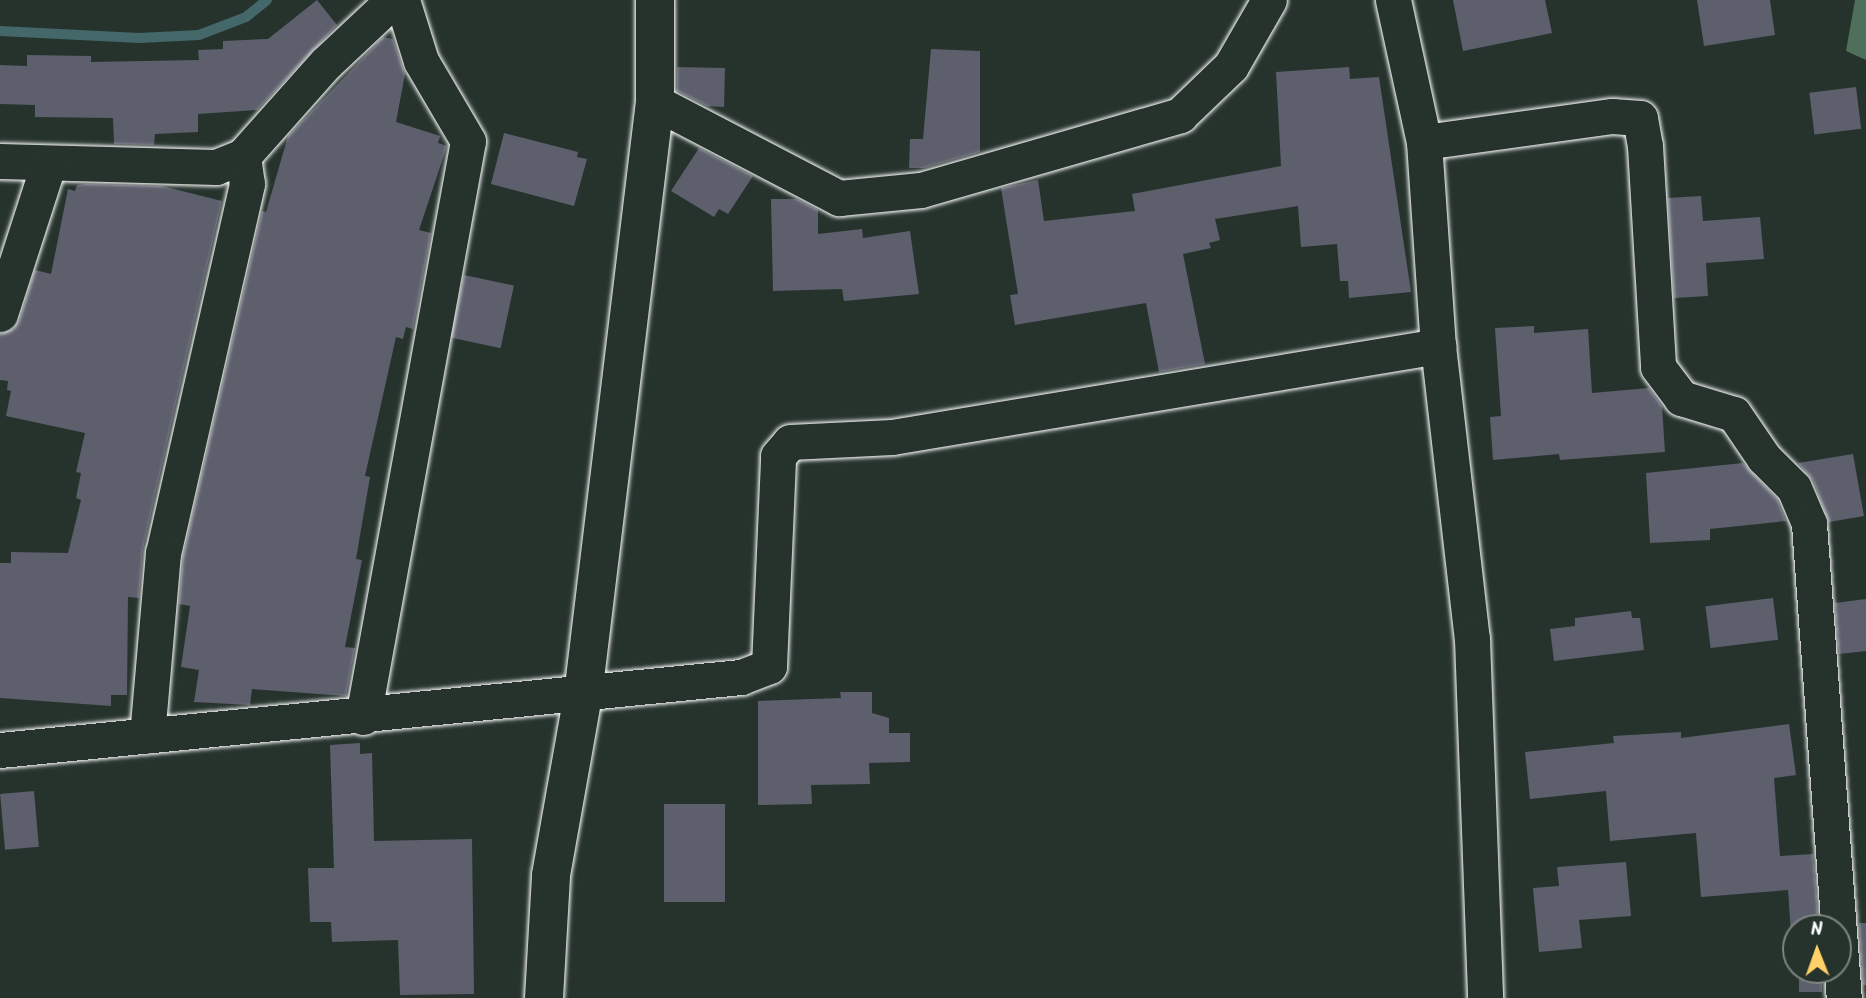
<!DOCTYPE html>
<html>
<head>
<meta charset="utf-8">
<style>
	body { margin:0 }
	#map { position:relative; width:1866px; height:998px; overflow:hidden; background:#26332d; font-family:Kalam,sans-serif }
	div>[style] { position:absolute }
	.green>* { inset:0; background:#4e6f59 }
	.stream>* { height:10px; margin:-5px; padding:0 5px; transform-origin:5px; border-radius:5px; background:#44686a }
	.building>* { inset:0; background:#5d5f6c; transform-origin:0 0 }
	.roads { filter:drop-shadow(0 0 2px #fff) drop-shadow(0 0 2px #fff) }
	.minor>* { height:35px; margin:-17.5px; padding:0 17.5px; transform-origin:17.5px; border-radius:17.5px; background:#26332d }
	.tertiary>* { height:38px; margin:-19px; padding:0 19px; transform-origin:19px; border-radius:19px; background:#26332d }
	span { translate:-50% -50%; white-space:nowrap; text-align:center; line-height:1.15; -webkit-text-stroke:5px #26332d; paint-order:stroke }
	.north { position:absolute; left:1782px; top:914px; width:70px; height:70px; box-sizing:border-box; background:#26332d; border:2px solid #7d8581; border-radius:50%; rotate:359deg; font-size:19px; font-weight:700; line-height:28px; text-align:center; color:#fff }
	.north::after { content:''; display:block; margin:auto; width:24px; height:32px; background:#ffd166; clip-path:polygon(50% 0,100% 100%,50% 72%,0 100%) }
</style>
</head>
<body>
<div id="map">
	<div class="green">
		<i style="clip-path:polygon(1855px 0,1866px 0,1866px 60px,1846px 51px)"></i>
	</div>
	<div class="stream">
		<i style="left:0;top:31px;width:139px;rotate:2.9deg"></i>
		<i style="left:139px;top:38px;width:60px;rotate:-2.9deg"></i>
		<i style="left:199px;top:35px;width:50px;rotate:-21deg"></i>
		<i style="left:246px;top:17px;width:27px;rotate:-39deg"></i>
	</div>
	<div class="building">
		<i style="clip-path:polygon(317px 0,337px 25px,257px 110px,198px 114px,198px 132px,155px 134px,154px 145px,114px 144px,113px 118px,35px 117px,35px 105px,0 104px,0 65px,27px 66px,27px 55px,91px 56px,91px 62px,199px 60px,198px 50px,223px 49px,223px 41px,268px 39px)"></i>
		<i style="clip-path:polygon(1453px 0,1545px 0,1552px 33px,1463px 51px)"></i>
		<i style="clip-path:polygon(1697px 0,1770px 0,1775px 35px,1704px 46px)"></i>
		<i style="clip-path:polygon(383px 37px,393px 39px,405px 74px,396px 122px,440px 136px,438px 143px,447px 146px,419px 230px,431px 233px,413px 329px,406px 327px,403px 339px,396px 337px,365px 476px,370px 477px,356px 559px,362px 560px,345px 647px,355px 648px,346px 696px,252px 689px,250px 705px,194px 702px,199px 670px,181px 667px,190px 606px,179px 604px,183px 556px,262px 211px,266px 212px,288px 136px)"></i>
		<i style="clip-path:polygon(931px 49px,980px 51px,980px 152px,924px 168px,909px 168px,910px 139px,923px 139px)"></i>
		<i style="clip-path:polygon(677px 67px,725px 68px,724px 107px,707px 106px,677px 91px)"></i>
		<i style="clip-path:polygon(1349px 67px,1350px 79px,1379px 77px,1411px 292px,1349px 298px,1348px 281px,1340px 281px,1337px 244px,1301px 247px,1298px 206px,1215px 219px,1220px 240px,1209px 243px,1211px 248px,1183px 254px,1205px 364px,1159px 372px,1146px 303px,1015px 325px,1010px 295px,1018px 294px,1001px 188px,1038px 180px,1044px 221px,1135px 211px,1132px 194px,1281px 166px,1276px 72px)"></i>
		<i style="left:1856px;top:87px;width:42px;height:47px;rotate:83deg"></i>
		<i style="clip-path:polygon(504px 133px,578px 152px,577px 157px,587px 159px,574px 206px,491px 184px)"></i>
		<i style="clip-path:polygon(699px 148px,753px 176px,728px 214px,719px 209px,714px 217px,671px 191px)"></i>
		<i style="clip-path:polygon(86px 184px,162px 186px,222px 201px,143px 549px,139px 598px,128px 597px,127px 695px,111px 695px,111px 706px,0 698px,0 563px,11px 563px,11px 552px,68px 553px,81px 500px,76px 498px,81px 473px,76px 472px,85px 433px,6px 416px,11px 391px,7px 390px,8px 381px,0 380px,0 334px,13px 329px,19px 321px,35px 270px,51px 274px,68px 189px,75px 191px,77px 185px)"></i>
		<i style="clip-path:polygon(1701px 196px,1703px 221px,1760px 217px,1764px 259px,1706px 263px,1708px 296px,1674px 298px,1668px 198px)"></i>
		<i style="clip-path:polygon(771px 199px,797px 199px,818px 210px,818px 234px,862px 229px,863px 238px,910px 231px,919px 294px,844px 301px,842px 289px,773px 291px)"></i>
		<i style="left:464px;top:275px;width:51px;height:64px;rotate:12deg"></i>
		<i style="clip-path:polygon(1534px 326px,1534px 333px,1588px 329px,1592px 393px,1649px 388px,1662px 406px,1665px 452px,1560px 460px,1559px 454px,1493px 460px,1490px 417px,1501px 416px,1495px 328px)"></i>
		<i style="clip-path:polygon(1853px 454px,1864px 516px,1829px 522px,1813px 480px,1798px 463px)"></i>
		<i style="clip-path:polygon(1743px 463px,1777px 499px,1786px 521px,1710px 529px,1710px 540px,1650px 543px,1646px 473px)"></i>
		<i style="left:1773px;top:598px;width:42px;height:68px;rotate:83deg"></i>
		<i style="clip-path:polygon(1866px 599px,1866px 651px,1839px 654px,1835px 603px)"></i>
		<i style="clip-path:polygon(1631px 611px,1632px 618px,1640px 618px,1644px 650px,1554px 661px,1550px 629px,1575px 626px,1575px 618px)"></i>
		<i style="clip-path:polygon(840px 692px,872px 692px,872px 713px,889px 718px,889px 733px,910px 733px,910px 762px,869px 763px,870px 784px,811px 785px,812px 804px,758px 805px,758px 701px,841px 698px)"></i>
		<i style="clip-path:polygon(1789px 724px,1796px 775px,1774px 778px,1780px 856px,1813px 854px,1819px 928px,1796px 928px,1796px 937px,1791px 934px,1788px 890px,1701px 897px,1696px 833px,1610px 841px,1606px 791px,1530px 799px,1525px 752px,1614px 743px,1613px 736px,1681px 732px,1681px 738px)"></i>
		<i style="clip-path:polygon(360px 743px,360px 754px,372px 753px,374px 841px,472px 839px,474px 994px,400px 995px,398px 940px,332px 942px,331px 922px,310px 922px,308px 868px,334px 868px,330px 745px)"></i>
		<i style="left:34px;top:791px;width:56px;height:34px;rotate:85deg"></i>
		<i style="left:664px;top:804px;width:61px;height:98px"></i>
		<i style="clip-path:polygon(1626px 862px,1631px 916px,1579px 920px,1582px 948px,1539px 952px,1533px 888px,1559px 886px,1557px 867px)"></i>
		<i style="clip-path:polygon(1859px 923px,1866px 923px,1866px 985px,1863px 985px)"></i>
		<i style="left:1799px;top:970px;width:23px;height:22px"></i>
	</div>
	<div class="roads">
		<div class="minor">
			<i style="left:1393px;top:0;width:145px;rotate:77.7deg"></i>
			<i style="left:1424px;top:142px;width:204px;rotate:86.1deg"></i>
			<i style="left:1438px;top:346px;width:295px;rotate:83.4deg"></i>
			<i style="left:1472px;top:639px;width:359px;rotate:87.9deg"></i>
			<i style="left:655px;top:102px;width:208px;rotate:27.6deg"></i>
			<i style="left:839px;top:198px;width:82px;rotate:-5.6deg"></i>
			<i style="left:921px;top:190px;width:270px;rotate:-16.1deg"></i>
			<i style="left:1180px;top:115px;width:71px;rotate:-43.9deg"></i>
			<i style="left:1231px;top:66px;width:76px;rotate:-60.1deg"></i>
			<i style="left:1424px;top:142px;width:190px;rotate:-7.9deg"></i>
			<i style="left:1612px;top:116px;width:28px;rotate:4deg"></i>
			<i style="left:1640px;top:118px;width:28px;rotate:80deg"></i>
			<i style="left:1645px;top:146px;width:221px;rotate:86.6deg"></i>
			<i style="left:1658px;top:367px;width:39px;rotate:53deg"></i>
			<i style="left:1681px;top:398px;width:55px;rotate:16.8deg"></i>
			<i style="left:1734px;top:414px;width:53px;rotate:55.7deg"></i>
			<i style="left:1764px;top:458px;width:42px;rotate:45deg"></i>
			<i style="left:1794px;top:488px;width:39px;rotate:67deg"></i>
			<i style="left:1809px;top:524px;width:475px;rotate:85.8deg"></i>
			<i style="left:243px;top:156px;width:125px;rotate:-48.3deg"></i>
			<i style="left:326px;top:63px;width:92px;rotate:-43.2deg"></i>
			<i style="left:0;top:161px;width:216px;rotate:1.6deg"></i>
			<i style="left:216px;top:167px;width:29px;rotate:-22deg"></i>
			<i style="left:243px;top:156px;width:28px;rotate:82deg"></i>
			<i style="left:247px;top:184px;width:378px;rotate:102.8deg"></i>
			<i style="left:163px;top:553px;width:183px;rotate:95deg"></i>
			<i style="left:0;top:314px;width:157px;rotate:-72.1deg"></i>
			<i style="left:363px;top:717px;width:585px;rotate:-79.67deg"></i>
			<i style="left:468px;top:141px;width:93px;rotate:-120.4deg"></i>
			<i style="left:421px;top:61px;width:64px;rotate:-107.3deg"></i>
			<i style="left:0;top:750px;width:745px;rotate:-5.63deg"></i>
			<i style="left:741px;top:677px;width:30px;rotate:-21deg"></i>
			<i style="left:769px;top:666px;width:210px;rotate:-87.5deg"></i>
			<i style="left:778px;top:456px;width:18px;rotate:-49deg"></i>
			<i style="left:790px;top:442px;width:102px;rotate:-2.8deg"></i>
			<i style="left:892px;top:437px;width:554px;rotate:-9.46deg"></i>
		</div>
		<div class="tertiary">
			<i style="left:544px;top:998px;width:123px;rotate:-86.7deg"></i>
			<i style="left:551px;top:875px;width:183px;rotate:-79.9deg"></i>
			<i style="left:583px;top:695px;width:597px;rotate:-83.08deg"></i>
			<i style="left:655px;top:102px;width:102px;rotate:-90deg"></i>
		</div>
	</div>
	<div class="north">N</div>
</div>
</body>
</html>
